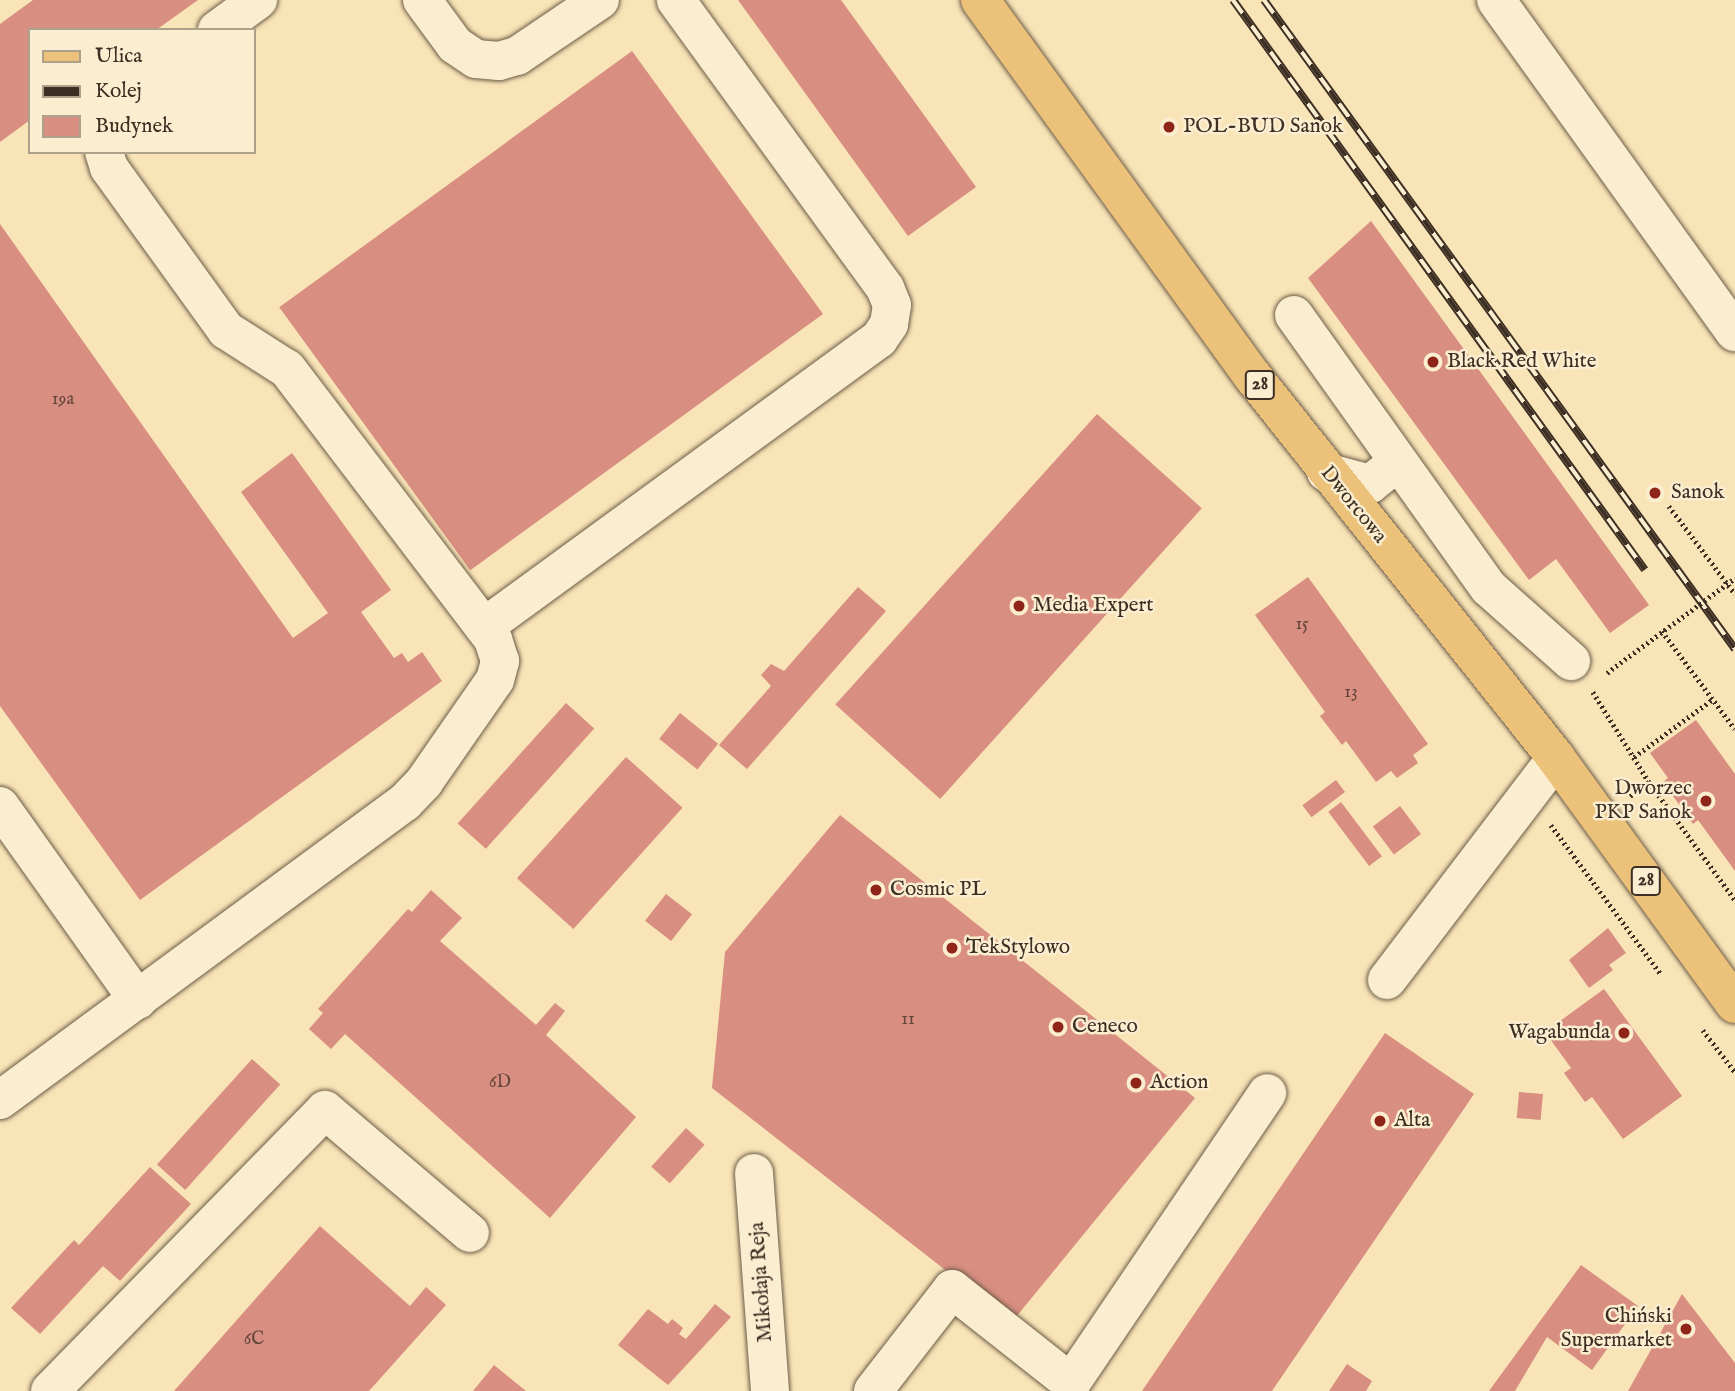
<!DOCTYPE html>
<html>
<head>
<meta charset="utf-8">
<style>
	body { margin:0 }
	#map { position:relative; width:1735px; height:1391px; overflow:hidden; background:#f8e4b6; font-family:"IM FELL English",serif }
	div>[style] { position:absolute }
	.building>* { inset:0; background:#d88e80; transform-origin:0 0 }
	.path>* { height:4.5px; margin-top:-2.25px; transform-origin:0; background:repeating-linear-gradient(90deg,#3d2f24 0 2px,transparent 0 5.5px) }
	.roads { filter:drop-shadow(0 0 2px #6c5c48) drop-shadow(0 0 2px #6c5c48) }
	.minor>* { height:38px; margin:-19px; padding:0 19px; transform-origin:19px; border-radius:19px; background:#faedd0 }
	.major>* { height:38px; margin:-19px; padding:0 19px; transform-origin:19px; border-radius:19px; background:#ecc27b }
	.rail>* { height:8px; margin-top:-4px; transform-origin:0; background:repeating-linear-gradient(90deg,#faedd0 0 16px,#3d2f24 0 32px); box-sizing:border-box; border-block:2px solid #3d2f24 }
	.path-bridge>* { height:4.5px; margin-top:-2.25px; transform-origin:0; background:repeating-linear-gradient(90deg,#3d2f24 0 2px,transparent 0 5.5px) }
	.dots>* { width:19px; height:19px; translate:-50% -50%; box-sizing:border-box; border:4px solid #faedd0; border-radius:50% }
	span { translate:-50% -50%; white-space:nowrap; text-align:center; line-height:1.15; -webkit-text-stroke:5px #faedd0; paint-order:stroke }
	.number-label { font-size:18px; color:#64473b }
	.number-label span { -webkit-text-stroke-width:0 }
	.shield-label span { padding:2px 5px; background:#faedd0; border:2px solid; border-radius:5px; -webkit-text-stroke-width:0 }
	.shield-label { font-size:19px; color:#3d2f24; font-weight:700 }
	.poi-label { font-size:21px; color:#3d2f24 }
	.left { translate:0 -50%; text-align:left }
	.right { translate:-100% -50%; text-align:right }
	.street-label { font-size:21px; color:#3d2f24 }
	.legend { position:absolute; left:28px; top:28px; width:228px; height:126px; box-sizing:border-box; background:#faedd0; border:2px solid #aea18b; margin:0; padding:9px 12px; list-style:none; font-size:21px; color:#3d2f24 }
	.legend li { display:flex; align-items:center; gap:14px; height:35px }
	.legend b { width:35px; border:2px solid #aea18b }
</style>
</head>
<body>
<div id="map">
	<div class="building">
		<i style="clip-path:polygon(33px 0,198px 0,156px 30px,30px 30px,30px 120px,0 142px,0 24px)"></i>
		<i style="clip-path:polygon(738px 0,841px 0,976px 187px,908px 236px)"></i>
		<i style="left:632px;top:51px;width:325px;height:436px;rotate:54deg"></i>
		<i style="clip-path:polygon(1371px 221px,1649px 605px,1610px 633px,1556px 559px,1529px 580px,1308px 278px)"></i>
		<i style="clip-path:polygon(0 224px,293px 638px,328px 613px,241px 492px,292px 453px,391px 590px,361px 612px,394px 658px,402px 653px,408px 662px,422px 652px,442px 681px,140px 900px,0 706px)"></i>
		<i style="left:1097px;top:414px;width:141px;height:391px;rotate:42deg"></i>
		<i style="clip-path:polygon(1308px 577px,1428px 744px,1413px 755px,1418px 763px,1397px 778px,1391px 771px,1376px 782px,1346px 741px,1342px 745px,1320px 716px,1325px 712px,1255px 615px)"></i>
		<i style="clip-path:polygon(858px 587px,886px 611px,747px 769px,719px 745px,771px 686px,761px 675px,771px 664px,784px 671px)"></i>
		<i style="left:566px;top:703px;width:38px;height:162px;rotate:42deg"></i>
		<i style="left:680px;top:713px;width:49px;height:33px;rotate:39deg"></i>
		<i style="clip-path:polygon(1696px 720px,1735px 774px,1735px 871px,1698px 820px,1693px 824px,1663px 782px,1668px 778px,1650px 753px)"></i>
		<i style="left:626px;top:757px;width:76px;height:163px;rotate:42deg"></i>
		<i style="left:1336px;top:780px;width:15px;height:42px;rotate:53deg"></i>
		<i style="left:1341px;top:802px;width:68px;height:16px;rotate:53deg"></i>
		<i style="left:1400px;top:806px;width:35px;height:34px;rotate:53deg"></i>
		<i style="clip-path:polygon(840px 815px,1195px 1098px,1012px 1322px,712px 1088px,725px 952px)"></i>
		<i style="clip-path:polygon(431px 890px,462px 918px,440px 941px,536px 1025px,555px 1003px,565px 1011px,546px 1035px,636px 1117px,550px 1218px,345px 1034px,331px 1049px,309px 1029px,323px 1013px,318px 1009px,408px 909px,412px 912px)"></i>
		<i style="left:666px;top:894px;width:33px;height:34px;rotate:38deg"></i>
		<i style="clip-path:polygon(1608px 928px,1626px 953px,1609px 965px,1613px 970px,1589px 988px,1569px 960px)"></i>
		<i style="clip-path:polygon(1604px 989px,1682px 1096px,1623px 1139px,1592px 1097px,1585px 1102px,1564px 1073px,1571px 1068px,1545px 1032px)"></i>
		<i style="clip-path:polygon(1385px 1033px,1474px 1094px,1272px 1391px,1142px 1391px)"></i>
		<i style="left:252px;top:1059px;width:38px;height:142px;rotate:42deg"></i>
		<i style="left:1519px;top:1092px;width:24px;height:26px;rotate:5deg"></i>
		<i style="left:686px;top:1128px;width:25px;height:52px;rotate:42deg"></i>
		<i style="clip-path:polygon(150px 1167px,191px 1204px,120px 1281px,103px 1266px,40px 1334px,11px 1308px,74px 1240px,79px 1245px)"></i>
		<i style="clip-path:polygon(320px 1226px,410px 1306px,426px 1287px,446px 1305px,369px 1391px,174px 1391px)"></i>
		<i style="clip-path:polygon(1581px 1265px,1638px 1306px,1592px 1370px,1547px 1337px,1515px 1391px,1489px 1391px)"></i>
		<i style="clip-path:polygon(1682px 1294px,1735px 1363px,1735px 1391px,1628px 1391px)"></i>
		<i style="clip-path:polygon(715px 1304px,731px 1317px,668px 1385px,618px 1345px,648px 1309px,668px 1324px,672px 1319px,683px 1328px,679px 1334px,686px 1339px)"></i>
		<i style="clip-path:polygon(1347px 1364px,1372px 1381px,1366px 1391px,1329px 1391px)"></i>
		<i style="clip-path:polygon(494px 1365px,526px 1391px,473px 1391px)"></i>
	</div>
	<div class="path">
		<i style="left:1669px;top:506px;width:110px;rotate:53.1deg"></i>
		<i style="left:1662px;top:631px;width:122px;rotate:53.3deg"></i>
		<i style="left:1607px;top:673px;width:16px;rotate:-38deg"></i>
		<i style="left:1593px;top:692px;width:106px;rotate:58.1deg"></i>
		<i style="left:1649px;top:782px;width:146px;rotate:53.9deg"></i>
		<i style="left:1634px;top:757px;width:98px;rotate:-36.3deg"></i>
		<i style="left:1630px;top:796px;width:24px;rotate:-36deg"></i>
		<i style="left:1551px;top:825px;width:184px;rotate:53.6deg"></i>
		<i style="left:1703px;top:1030px;width:53px;rotate:52.7deg"></i>
	</div>
	<div class="roads">
		<div class="minor">
			<i style="left:422px;top:0;width:56px;rotate:53.7deg"></i>
			<i style="left:455px;top:45px;width:25px;rotate:34deg"></i>
			<i style="left:476px;top:59px;width:23px;rotate:5deg"></i>
			<i style="left:499px;top:61px;width:19px;rotate:-16deg"></i>
			<i style="left:517px;top:56px;width:100px;rotate:-34deg"></i>
			<i style="left:1496px;top:0;width:409px;rotate:54.3deg"></i>
			<i style="left:217px;top:30px;width:51px;rotate:-36.2deg"></i>
			<i style="left:1294px;top:315px;width:335px;rotate:54.5deg"></i>
			<i style="left:1489px;top:588px;width:110px;rotate:41.7deg"></i>
			<i style="left:1326px;top:472px;width:46px;rotate:15.3deg"></i>
			<i style="left:1370px;top:484px;width:34px;rotate:-38deg"></i>
			<i style="left:484px;top:627px;width:489px;rotate:-36.1deg"></i>
			<i style="left:879px;top:339px;width:18px;rotate:-56deg"></i>
			<i style="left:889px;top:324px;width:19px;rotate:-81deg"></i>
			<i style="left:892px;top:305px;width:18px;rotate:-112deg"></i>
			<i style="left:885px;top:288px;width:356px;rotate:-126deg"></i>
			<i style="left:0;top:806px;width:238px;rotate:54.6deg"></i>
			<i style="left:1387px;top:980px;width:279px;rotate:-52.7deg"></i>
			<i style="left:0;top:1100px;width:503px;rotate:-36.35deg"></i>
			<i style="left:405px;top:802px;width:28px;rotate:-46deg"></i>
			<i style="left:424px;top:782px;width:124px;rotate:-55.2deg"></i>
			<i style="left:495px;top:680px;width:20px;rotate:-75deg"></i>
			<i style="left:500px;top:661px;width:23px;rotate:-108deg"></i>
			<i style="left:493px;top:639px;width:340px;rotate:-127.3deg"></i>
			<i style="left:287px;top:369px;width:72px;rotate:-147.4deg"></i>
			<i style="left:226px;top:330px;width:200px;rotate:-125.8deg"></i>
			<i style="left:109px;top:168px;width:17px;rotate:-107deg"></i>
			<i style="left:754px;top:1173px;width:219px;rotate:85.8deg"></i>
			<i style="left:50px;top:1391px;width:393px;rotate:-45.6deg"></i>
			<i style="left:325px;top:1110px;width:190px;rotate:40.3deg"></i>
			<i style="left:873px;top:1391px;width:129px;rotate:-52.2deg"></i>
			<i style="left:952px;top:1289px;width:152px;rotate:38.3deg"></i>
			<i style="left:1071px;top:1383px;width:350px;rotate:-55.9deg"></i>
		</div>
		<div class="major">
			<i style="left:980px;top:0;width:467px;rotate:54.1deg"></i>
			<i style="left:1254px;top:378px;width:485px;rotate:51.5deg"></i>
			<i style="left:1556px;top:758px;width:304px;rotate:54deg"></i>
		</div>
	</div>
	<div class="rail">
		<i style="left:1233px;top:0;width:703px;rotate:54.14deg"></i>
		<i style="left:1264px;top:0;width:802px;rotate:54.03deg"></i>
	</div>
	<div class="path-bridge">
		<i style="left:1620px;top:663px;width:143px;rotate:-36.5deg"></i>
	</div>
	<div class="dots">
		<i style="left:1169px;top:127px;background:#8f2418"></i>
		<i style="left:1433px;top:362px;background:#8f2418"></i>
		<i style="left:1655px;top:493px;background:#8f2418"></i>
		<i style="left:1019px;top:606px;background:#8f2418"></i>
		<i style="left:1706px;top:801px;background:#8f2418"></i>
		<i style="left:876px;top:890px;background:#8f2418"></i>
		<i style="left:952px;top:948px;background:#8f2418"></i>
		<i style="left:1058px;top:1027px;background:#8f2418"></i>
		<i style="left:1624px;top:1033px;background:#8f2418"></i>
		<i style="left:1136px;top:1083px;background:#8f2418"></i>
		<i style="left:1380px;top:1121px;background:#8f2418"></i>
		<i style="left:1686px;top:1329px;background:#8f2418"></i>
	</div>
	<div class="number-label">
		<span style="left:63px;top:400px">19a</span>
		<span style="left:1302px;top:625px">15</span>
		<span style="left:1351px;top:693px">13</span>
		<span style="left:908px;top:1020px">11</span>
		<span style="left:500px;top:1083px">6D</span>
		<span style="left:254px;top:1340px">6C</span>
	</div>
	<div class="shield-label">
		<span style="left:1260px;top:385px">28</span>
		<span style="left:1646px;top:881px">28</span>
	</div>
	<div class="poi-label">
		<span class="left" style="left:1183px;top:127px">POL-BUD Sanok</span>
		<span class="left" style="left:1447px;top:362px">Black Red White</span>
		<span class="left" style="left:1671px;top:493px">Sanok</span>
		<span class="left" style="left:1033px;top:606px">Media Expert</span>
		<span class="right" style="left:1692px;top:801px">Dworzec<br>PKP Sanok</span>
		<span class="left" style="left:890px;top:890px">Cosmic PL</span>
		<span class="left" style="left:966px;top:948px">TekStylowo</span>
		<span class="left" style="left:1072px;top:1027px">Ceneco</span>
		<span class="right" style="left:1610px;top:1033px">Wagabunda</span>
		<span class="left" style="left:1150px;top:1083px">Action</span>
		<span class="left" style="left:1394px;top:1121px">Alta</span>
		<span class="right" style="left:1672px;top:1329px">Chiński<br>Supermarket</span>
	</div>
	<div class="street-label">
		<span style="left:1353px;top:505px;rotate:51deg">Dworcowa</span>
		<span style="left:762px;top:1282px;rotate:-94deg">Mikołaja Reja</span>
	</div>
	<ul class="legend">
	<li><b style="height:9px;background:#ecc27b"></b>Ulica</li>
	<li><b style="height:9px;background:#3d2f24"></b>Kolej</li>
	<li><b style="height:19px;background:#d88e80"></b>Budynek</li>
	</ul>
</div>
</body>
</html>
